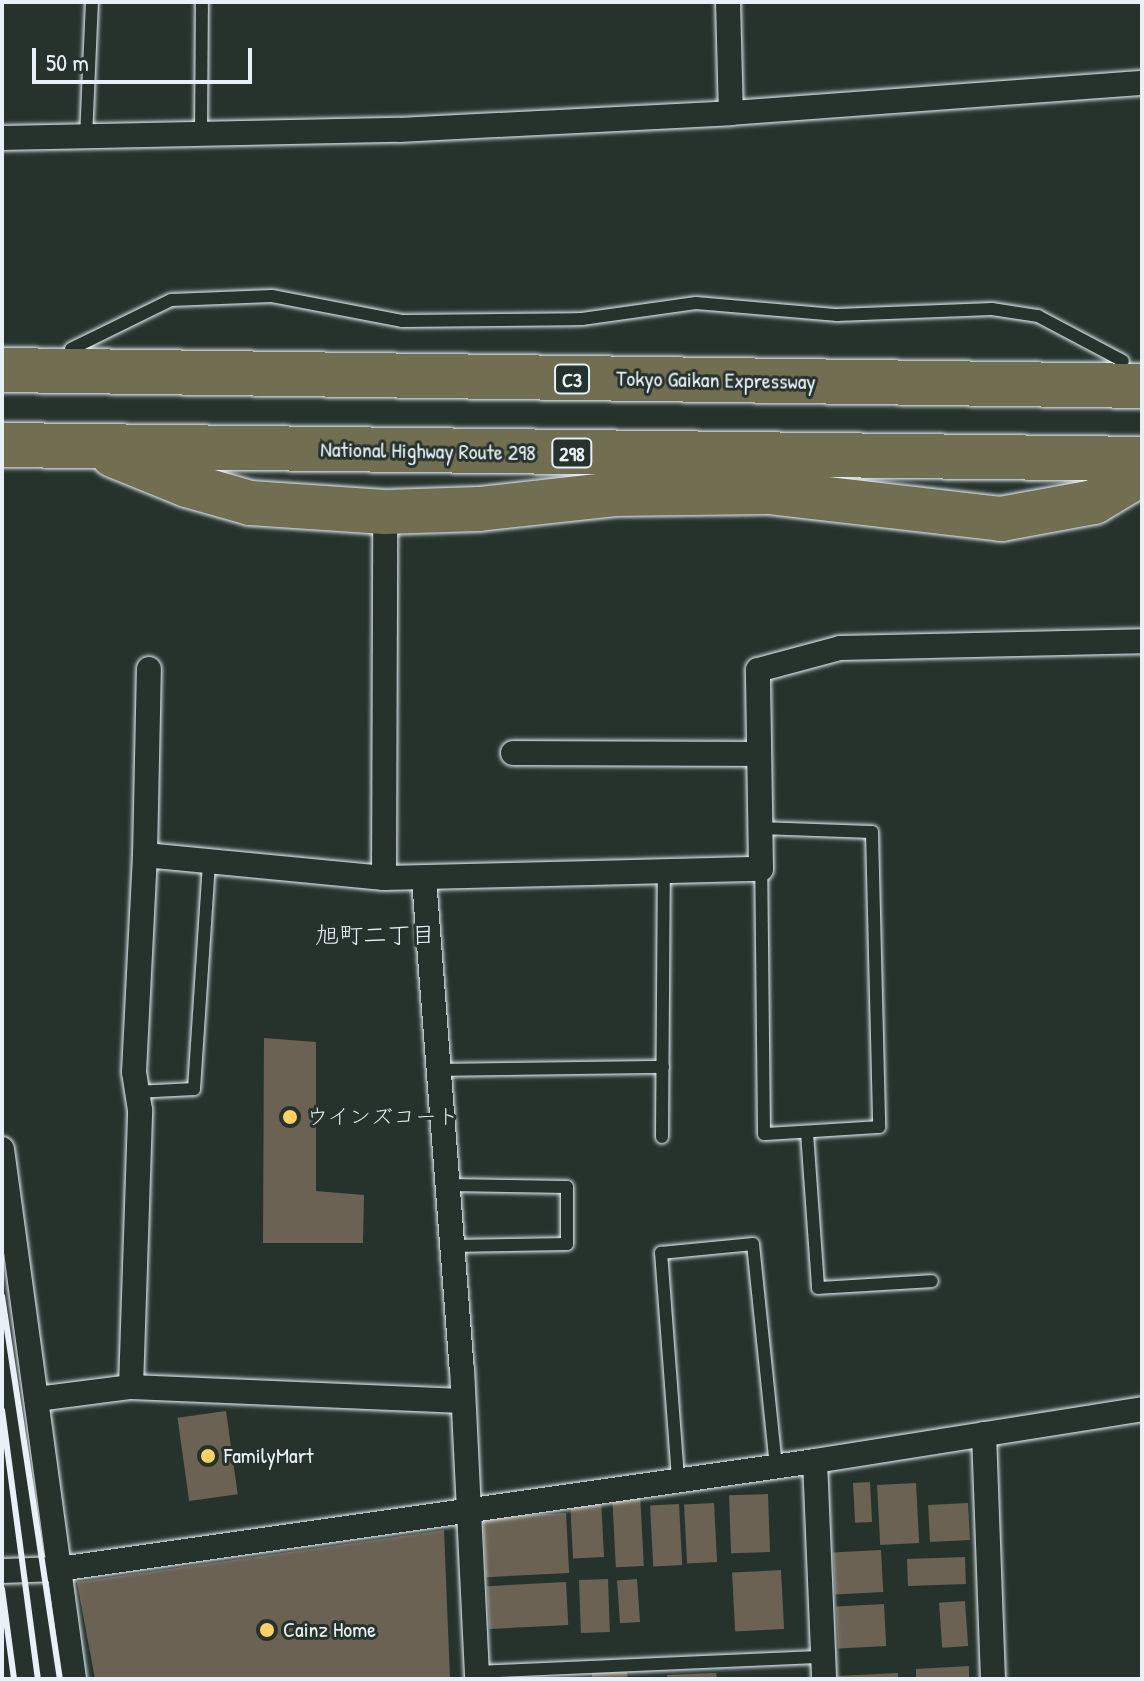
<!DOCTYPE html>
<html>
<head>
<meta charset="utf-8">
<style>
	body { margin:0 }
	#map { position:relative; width:1144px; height:1681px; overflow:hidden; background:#26332d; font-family:"Patrick Hand","Klee One",sans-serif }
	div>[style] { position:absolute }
	.building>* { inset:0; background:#6b6254; transform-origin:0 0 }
	.roads { filter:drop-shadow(0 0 2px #e8f1f8) drop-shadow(0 0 2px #e8f1f8) }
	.lane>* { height:12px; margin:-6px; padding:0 6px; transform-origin:6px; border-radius:6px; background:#26332d }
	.street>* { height:24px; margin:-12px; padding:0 12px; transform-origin:12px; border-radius:12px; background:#26332d }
	.highway>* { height:44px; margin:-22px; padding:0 22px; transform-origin:22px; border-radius:22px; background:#726e52 }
	.rail>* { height:6px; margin:-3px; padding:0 3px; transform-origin:3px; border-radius:3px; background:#e8f1f8 }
	.dots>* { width:22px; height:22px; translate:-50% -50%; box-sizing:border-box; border:4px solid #26332d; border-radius:50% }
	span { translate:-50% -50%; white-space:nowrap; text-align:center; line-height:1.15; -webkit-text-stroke:6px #26332d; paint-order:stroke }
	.shield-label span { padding:2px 6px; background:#26332d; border:2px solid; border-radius:6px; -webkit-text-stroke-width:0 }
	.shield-label { font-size:20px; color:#e8f1f8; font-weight:700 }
	.street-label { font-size:22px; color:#e8f1f8 }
	.poi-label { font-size:22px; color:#e8f1f8 }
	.left { translate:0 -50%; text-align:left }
	.neighbourhood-label { font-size:24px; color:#e8f1f8 }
	.frame { position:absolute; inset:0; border:4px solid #e8f1f8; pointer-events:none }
	.scale { position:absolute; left:32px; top:48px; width:220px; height:36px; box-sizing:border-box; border:4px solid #e8f1f8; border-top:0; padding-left:10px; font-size:24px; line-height:28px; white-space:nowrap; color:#e8f1f8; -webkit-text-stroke:6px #26332d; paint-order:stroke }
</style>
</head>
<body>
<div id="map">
	<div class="building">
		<i style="clip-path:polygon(264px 1038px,316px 1042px,316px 1191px,364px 1195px,363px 1243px,263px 1243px)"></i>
		<i style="left:226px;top:1411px;width:84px;height:49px;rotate:82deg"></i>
		<i style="left:870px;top:1482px;width:40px;height:17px;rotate:87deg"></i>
		<i style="left:916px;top:1483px;width:60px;height:39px;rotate:87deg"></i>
		<i style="left:640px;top:1493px;width:73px;height:28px;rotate:87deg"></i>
		<i style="left:768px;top:1494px;width:58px;height:39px;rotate:88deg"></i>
		<i style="left:601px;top:1499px;width:58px;height:31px;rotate:87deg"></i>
		<i style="left:714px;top:1503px;width:59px;height:30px;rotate:87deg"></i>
		<i style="left:968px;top:1503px;width:37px;height:40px;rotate:87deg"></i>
		<i style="left:679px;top:1504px;width:61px;height:29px;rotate:87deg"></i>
		<i style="left:566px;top:1513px;width:60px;height:83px;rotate:87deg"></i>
		<i style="clip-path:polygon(444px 1530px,450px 1679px,95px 1679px,77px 1582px)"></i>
		<i style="left:881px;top:1550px;width:42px;height:48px;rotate:87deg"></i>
		<i style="left:965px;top:1557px;width:27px;height:58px;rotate:88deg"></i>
		<i style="left:781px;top:1570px;width:59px;height:49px;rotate:87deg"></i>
		<i style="left:608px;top:1579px;width:53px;height:29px;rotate:88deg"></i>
		<i style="left:637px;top:1579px;width:43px;height:20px;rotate:86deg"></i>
		<i style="left:566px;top:1582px;width:43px;height:79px;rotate:87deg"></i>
		<i style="left:965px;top:1601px;width:45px;height:26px;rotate:86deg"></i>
		<i style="left:884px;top:1604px;width:42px;height:48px;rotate:87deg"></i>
		<i style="clip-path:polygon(969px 1666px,969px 1679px,916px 1679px,916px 1669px)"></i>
		<i style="clip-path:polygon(627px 1672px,628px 1679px,592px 1679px,592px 1673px)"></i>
		<i style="clip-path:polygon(716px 1673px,717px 1679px,668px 1679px,667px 1675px)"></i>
		<i style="clip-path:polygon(898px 1673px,898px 1679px,837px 1679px,837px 1676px)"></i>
	</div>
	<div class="roads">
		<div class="lane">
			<i style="left:201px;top:135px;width:133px;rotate:-89.6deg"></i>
			<i style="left:86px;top:138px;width:136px;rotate:-87.5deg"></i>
			<i style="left:71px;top:349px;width:111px;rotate:-26.1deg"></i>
			<i style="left:171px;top:300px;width:101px;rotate:-2.3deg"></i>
			<i style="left:272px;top:296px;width:132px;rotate:10.9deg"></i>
			<i style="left:402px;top:321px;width:180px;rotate:-0.6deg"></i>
			<i style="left:582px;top:319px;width:115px;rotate:-8deg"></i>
			<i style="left:696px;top:303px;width:142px;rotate:4.9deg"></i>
			<i style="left:837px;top:315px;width:155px;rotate:-2.2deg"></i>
			<i style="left:992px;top:309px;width:47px;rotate:8.7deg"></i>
			<i style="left:1038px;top:316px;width:96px;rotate:27.9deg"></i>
			<i style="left:759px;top:828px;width:113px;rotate:2deg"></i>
			<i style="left:872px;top:832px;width:295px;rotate:88.6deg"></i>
			<i style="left:879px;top:1127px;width:115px;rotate:176.5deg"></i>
			<i style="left:764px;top:1134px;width:265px;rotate:-90.6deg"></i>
			<i style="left:440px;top:1070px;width:223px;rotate:-0.8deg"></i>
			<i style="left:136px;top:1092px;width:58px;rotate:-3deg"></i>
			<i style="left:194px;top:1089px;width:226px;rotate:-86.2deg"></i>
			<i style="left:807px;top:1133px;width:155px;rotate:85.9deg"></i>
			<i style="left:818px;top:1288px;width:114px;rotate:-3.5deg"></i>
			<i style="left:662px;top:1137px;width:262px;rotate:-89.6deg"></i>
			<i style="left:449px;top:1185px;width:118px;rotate:1deg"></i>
			<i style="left:567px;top:1187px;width:57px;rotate:90deg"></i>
			<i style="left:567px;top:1244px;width:115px;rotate:179deg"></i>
			<i style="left:678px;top:1478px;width:226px;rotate:-94.3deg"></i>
			<i style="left:661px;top:1253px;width:92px;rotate:-5.6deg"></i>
			<i style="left:753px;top:1244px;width:222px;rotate:84.1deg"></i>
			<i style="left:476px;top:1672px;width:347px;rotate:-2.5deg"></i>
		</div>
		<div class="street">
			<i style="left:728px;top:2px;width:111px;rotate:88.5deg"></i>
			<i style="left:2px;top:138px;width:397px;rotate:-1.2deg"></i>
			<i style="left:399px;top:130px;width:332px;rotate:-2.9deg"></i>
			<i style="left:731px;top:113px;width:412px;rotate:-4.2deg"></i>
			<i style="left:513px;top:753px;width:243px;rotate:0.2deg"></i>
			<i style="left:145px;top:855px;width:186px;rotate:-88.8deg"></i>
			<i style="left:384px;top:878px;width:366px;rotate:-89.8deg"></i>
			<i style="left:424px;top:879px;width:490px;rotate:85.6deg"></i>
			<i style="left:462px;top:1368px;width:311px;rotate:87.2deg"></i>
			<i style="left:2px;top:1149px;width:535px;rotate:82.26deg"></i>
			<i style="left:131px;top:1387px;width:277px;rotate:-88.1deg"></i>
			<i style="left:140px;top:1110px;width:38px;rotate:-99deg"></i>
			<i style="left:134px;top:1072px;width:217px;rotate:-87.1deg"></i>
			<i style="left:145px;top:855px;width:240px;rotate:5.5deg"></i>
			<i style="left:384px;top:878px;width:377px;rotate:-1.4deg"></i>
			<i style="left:761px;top:869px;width:199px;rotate:-90.9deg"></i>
			<i style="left:758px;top:670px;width:85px;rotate:-15deg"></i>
			<i style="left:840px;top:648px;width:302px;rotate:-1.3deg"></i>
			<i style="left:37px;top:1399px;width:95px;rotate:-7.3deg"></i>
			<i style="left:131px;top:1387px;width:332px;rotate:2.4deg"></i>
			<i style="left:984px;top:1434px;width:245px;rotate:87.9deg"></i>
			<i style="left:815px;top:1461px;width:218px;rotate:87.6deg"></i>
			<i style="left:2px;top:1571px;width:57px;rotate:-2deg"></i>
			<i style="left:59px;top:1569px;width:764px;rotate:-8.13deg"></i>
			<i style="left:815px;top:1461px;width:331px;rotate:-9deg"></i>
		</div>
		<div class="highway">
			<i style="left:2px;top:370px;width:1140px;rotate:0.8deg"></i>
			<i style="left:2px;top:445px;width:1140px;rotate:0.7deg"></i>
			<i style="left:113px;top:455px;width:80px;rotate:22.1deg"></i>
			<i style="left:187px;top:485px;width:66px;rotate:15.9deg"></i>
			<i style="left:250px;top:503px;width:135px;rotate:3.8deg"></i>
			<i style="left:385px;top:512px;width:94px;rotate:-1.8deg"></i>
			<i style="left:479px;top:509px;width:136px;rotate:-6.3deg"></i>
			<i style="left:614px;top:494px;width:154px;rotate:-0.7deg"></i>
			<i style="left:768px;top:492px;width:235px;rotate:6.6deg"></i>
			<i style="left:1001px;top:519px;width:95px;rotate:-10.4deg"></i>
			<i style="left:1094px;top:502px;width:56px;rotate:-31.1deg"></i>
		</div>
	</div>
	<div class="rail">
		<i style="left:2px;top:1296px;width:387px;rotate:81.4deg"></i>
		<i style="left:2px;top:1410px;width:271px;rotate:82.4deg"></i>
		<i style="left:2px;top:1589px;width:91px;rotate:82.4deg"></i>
	</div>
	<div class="dots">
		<i style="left:290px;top:1117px;background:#ffd166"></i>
		<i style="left:208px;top:1456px;background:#ffd166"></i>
		<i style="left:267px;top:1630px;background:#ffd166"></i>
	</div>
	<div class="shield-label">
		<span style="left:572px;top:379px">C3</span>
		<span style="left:572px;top:453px">298</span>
	</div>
	<div class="street-label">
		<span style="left:716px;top:380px;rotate:1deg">Tokyo Gaikan Expressway</span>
		<span style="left:428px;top:451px;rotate:1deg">National Highway Route 298</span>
	</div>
	<div class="poi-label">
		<span class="left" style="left:306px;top:1117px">ウインズコート</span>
		<span class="left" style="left:224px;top:1456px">FamilyMart</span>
		<span class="left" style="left:283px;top:1630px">Cainz Home</span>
	</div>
	<div class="neighbourhood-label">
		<span style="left:375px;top:935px">旭町二丁目</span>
	</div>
	<div class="frame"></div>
	<div class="scale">50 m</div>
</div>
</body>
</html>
